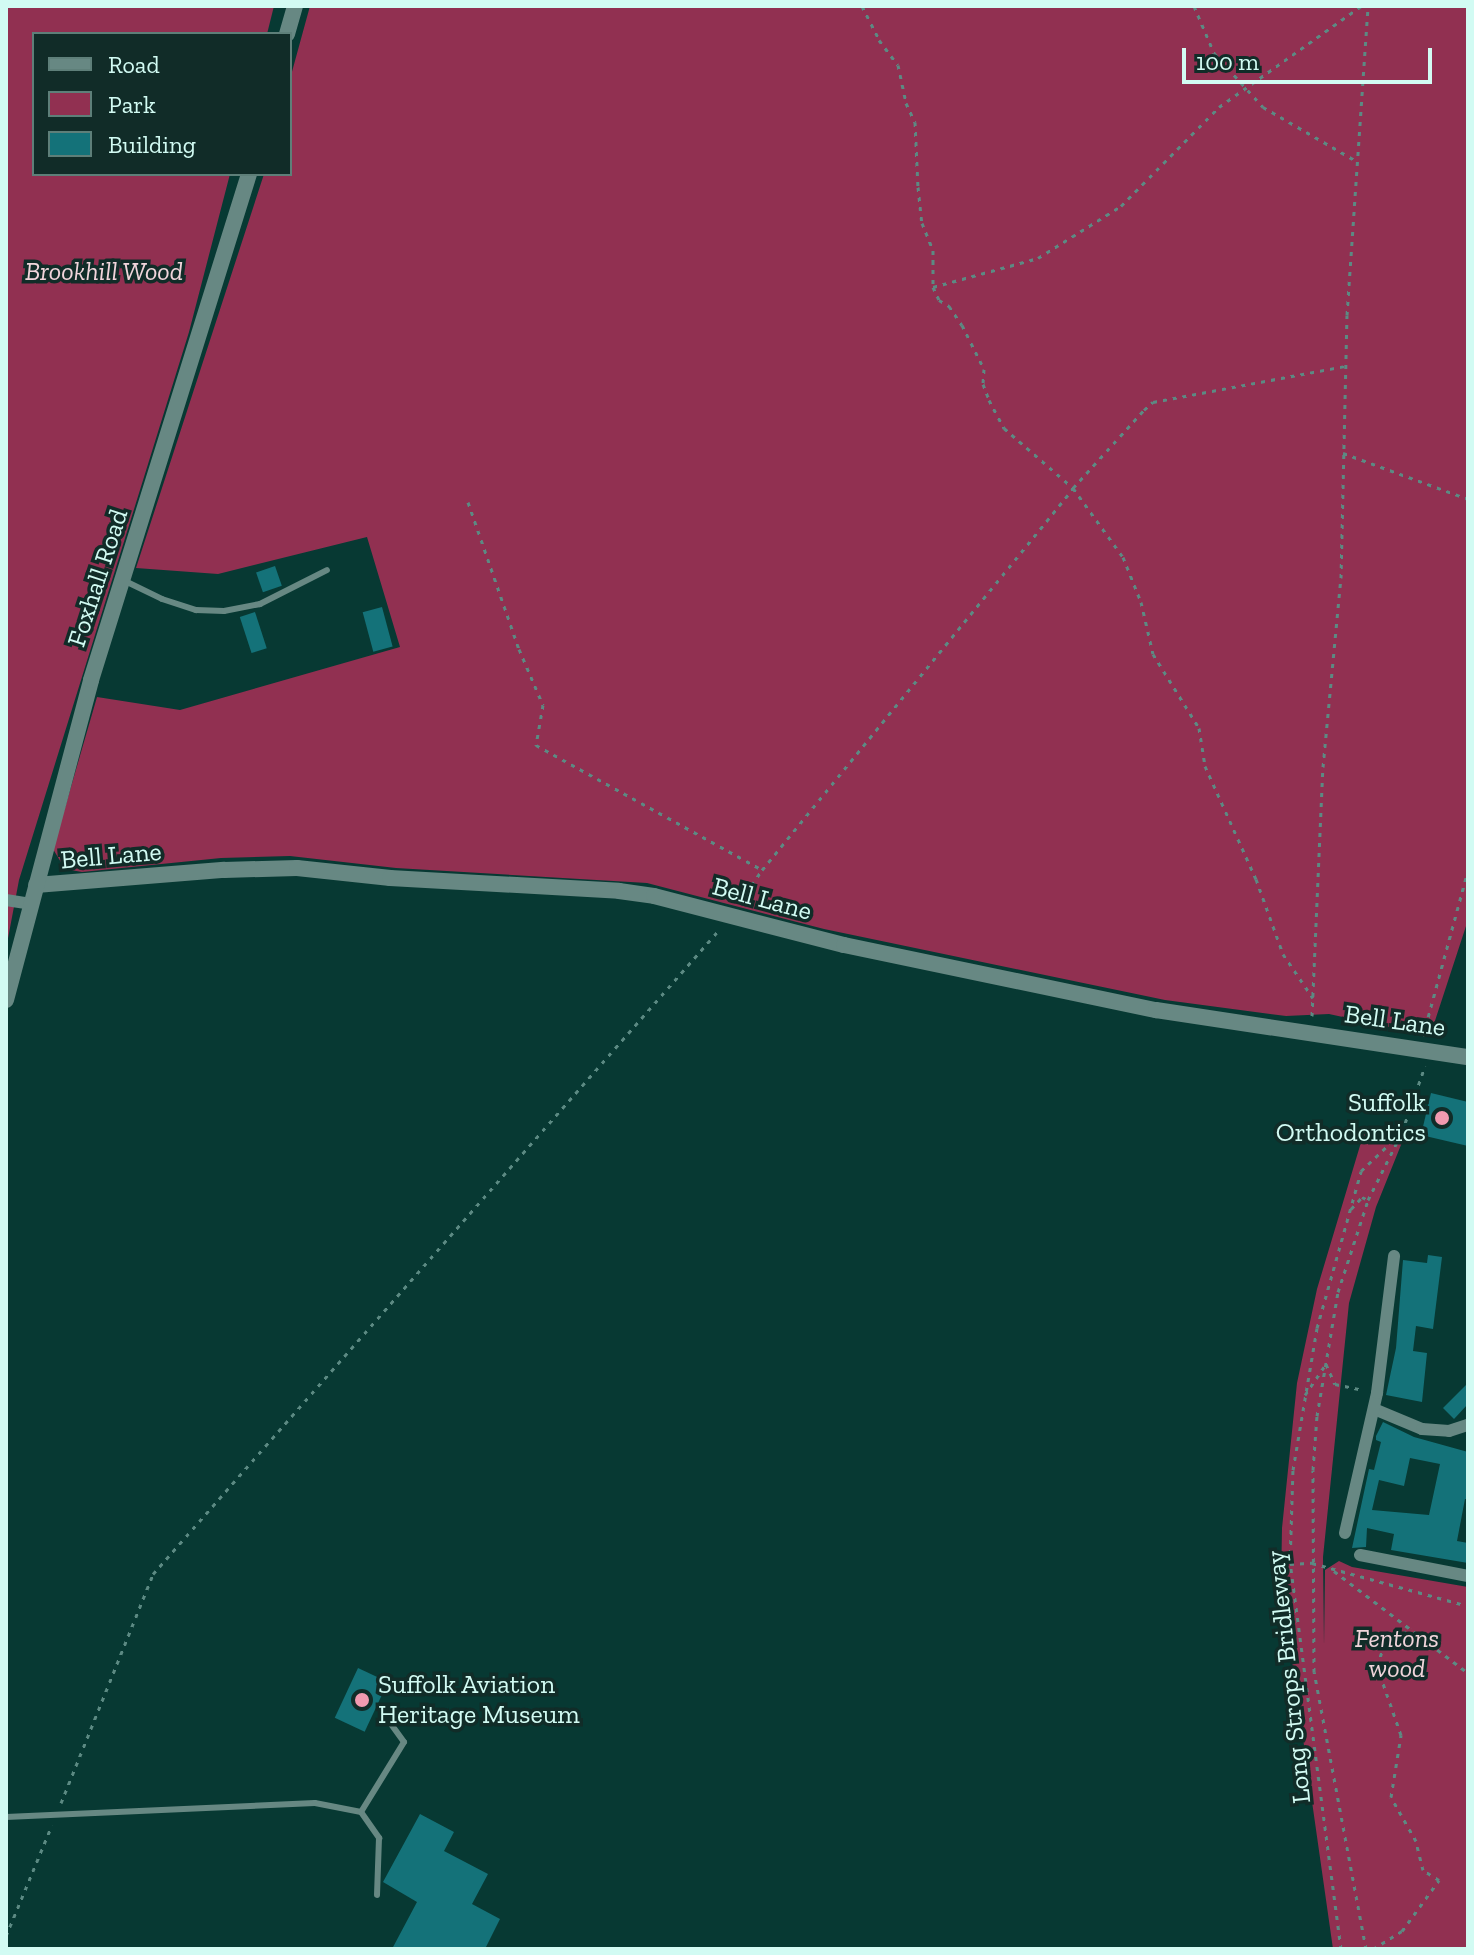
<!DOCTYPE html>
<html>
<head>
<meta charset="utf-8">
<style>
	body { margin:0 }
	#map { position:relative; width:1474px; height:1955px; overflow:hidden; background:#073933; font-family:"Zilla Slab",serif }
	div>[style] { position:absolute }
	.green>* { inset:0; background:#913051 }
	.building>* { inset:0; background:#147279; transform-origin:0 0 }
	.path>* { height:3px; margin-top:-1.5px; transform-origin:0; background:repeating-linear-gradient(90deg,#5c8a83 0 4px,transparent 0 10px) }
	.service>* { height:6px; margin:-3px; padding:0 3px; transform-origin:3px; border-radius:3px; background:#678883 }
	.minor>* { height:12px; margin:-6px; padding:0 6px; transform-origin:6px; border-radius:6px; background:#678883 }
	.tertiary>* { height:16px; margin:-8px; padding:0 8px; transform-origin:8px; border-radius:8px; background:#678883 }
	.dots>* { width:22px; height:22px; translate:-50% -50%; box-sizing:border-box; border:4px solid #112c28; border-radius:50% }
	span { translate:-50% -50%; white-space:nowrap; text-align:center; line-height:1.15; -webkit-text-stroke:7px #112c28; paint-order:stroke }
	.park-label { font-size:26px; color:#f1d5db; font-style:italic }
	.street-label { font-size:26px; color:#d2fbf3 }
	.poi-label { font-size:26px; color:#d2fbf3 }
	.right { translate:-100% -50%; text-align:right }
	.left { translate:0 -50%; text-align:left }
	.frame { position:absolute; inset:0; border:8px solid #d2fbf3; pointer-events:none }
	.legend { position:absolute; left:32px; top:32px; width:260px; height:144px; box-sizing:border-box; background:#112c28; border:2px solid #5e7f79; margin:0; padding:10px 14px; list-style:none; font-size:24px; color:#d2fbf3 }
	.legend li { display:flex; align-items:center; gap:16px; height:40px }
	.legend b { width:40px; border:2px solid #5e7f79 }
	.scale { position:absolute; left:1182px; top:48px; width:250px; height:36px; box-sizing:border-box; border:4px solid #d2fbf3; border-top:0; padding-left:10px; font-size:24px; line-height:28px; white-space:nowrap; color:#d2fbf3; -webkit-text-stroke:6px #112c28; paint-order:stroke }
</style>
</head>
<body>
<div id="map">
	<div class="green">
		<i style="clip-path:polygon(6px 6px,274px 6px,267px 34px,34px 34px,34px 174px,230px 174px,189px 332px,19px 880px,6px 949px)"></i>
		<i style="clip-path:polygon(310px 6px,1468px 6px,1468px 920px,1430px 1036px,1329px 1014px,1286px 1016px,1165px 1000px,824px 929px,647px 883px,396px 868px,290px 856px,221px 858px,82px 872px,65px 869px,53px 849px,97px 697px,180px 710px,400px 647px,367px 537px,218px 574px,136px 568px,264px 174px,290px 174px,290px 79px)"></i>
		<i style="clip-path:polygon(1365px 1129px,1405px 1135px,1376px 1207px,1349px 1303px,1323px 1557px,1324px 1645px,1325px 1570px,1339px 1561px,1352px 1567px,1468px 1587px,1468px 1949px,1333px 1949px,1281px 1584px,1282px 1528px,1297px 1383px,1317px 1289px)"></i>
	</div>
	<div class="building">
		<i style="left:275px;top:566px;width:21px;height:20px;rotate:71deg"></i>
		<i style="left:382px;top:607px;width:41px;height:20px;rotate:75deg"></i>
		<i style="left:255px;top:612px;width:38px;height:16px;rotate:72deg"></i>
		<i style="clip-path:polygon(1431px 1093px,1468px 1102px,1468px 1146px,1421px 1135px)"></i>
		<i style="clip-path:polygon(1428px 1255px,1442px 1257px,1433px 1329px,1416px 1326px,1413px 1351px,1427px 1353px,1422px 1402px,1386px 1395px,1396px 1348px,1403px 1260px,1427px 1263px)"></i>
		<i style="clip-path:polygon(1468px 1383px,1468px 1404px,1454px 1419px,1443px 1408px)"></i>
		<i style="clip-path:polygon(evenodd,1383px 1422px,1414px 1437px,1468px 1452px,1468px 1499px,1465px 1499px,1457px 1541px,1468px 1543px,1468px 1563px,1391px 1550px,1394px 1534px,1367px 1528px,1366px 1547px,1352px 1548px,1369px 1469px,1374px 1470px,1381px 1442px,1376px 1440px,1376px 1436px,1383px 1422px,1410px 1458px,1440px 1464px,1429px 1515px,1372px 1510px,1379px 1480px,1404px 1486px,1410px 1458px)"></i>
		<i style="left:358px;top:1668px;width:33px;height:55px;rotate:25deg"></i>
		<i style="clip-path:polygon(420px 1814px,454px 1832px,444px 1851px,488px 1874px,472px 1904px,500px 1919px,485px 1949px,392px 1949px,417px 1902px,383px 1882px)"></i>
	</div>
	<div class="path">
		<i style="left:862px;top:6px;width:38px;rotate:63deg"></i>
		<i style="left:879px;top:40px;width:31px;rotate:53deg"></i>
		<i style="left:898px;top:65px;width:39px;rotate:78deg"></i>
		<i style="left:906px;top:103px;width:21px;rotate:65deg"></i>
		<i style="left:915px;top:122px;width:65px;rotate:87.4deg"></i>
		<i style="left:918px;top:187px;width:36px;rotate:84deg"></i>
		<i style="left:922px;top:223px;width:29px;rotate:68deg"></i>
		<i style="left:933px;top:250px;width:37px;rotate:90deg"></i>
		<i style="left:933px;top:287px;width:14px;rotate:65deg"></i>
		<i style="left:939px;top:300px;width:12px;rotate:31deg"></i>
		<i style="left:949px;top:306px;width:23px;rotate:56deg"></i>
		<i style="left:962px;top:325px;width:49px;rotate:63.4deg"></i>
		<i style="left:984px;top:369px;width:15px;rotate:94deg"></i>
		<i style="left:983px;top:384px;width:17px;rotate:69deg"></i>
		<i style="left:989px;top:400px;width:32px;rotate:62deg"></i>
		<i style="left:1004px;top:428px;width:91px;rotate:41deg"></i>
		<i style="left:1073px;top:488px;width:85px;rotate:54.1deg"></i>
		<i style="left:1123px;top:557px;width:48px;rotate:68.2deg"></i>
		<i style="left:1141px;top:602px;width:53px;rotate:77deg"></i>
		<i style="left:1153px;top:654px;width:87px;rotate:58.1deg"></i>
		<i style="left:1199px;top:728px;width:38px;rotate:81deg"></i>
		<i style="left:1205px;top:766px;width:124px;rotate:65.7deg"></i>
		<i style="left:1256px;top:879px;width:80px;rotate:70.2deg"></i>
		<i style="left:1283px;top:954px;width:53px;rotate:55.7deg"></i>
		<i style="left:1194px;top:6px;width:51px;rotate:66.9deg"></i>
		<i style="left:1214px;top:53px;width:73px;rotate:47.8deg"></i>
		<i style="left:1263px;top:107px;width:110px;rotate:30.1deg"></i>
		<i style="left:933px;top:287px;width:109px;rotate:-15.4deg"></i>
		<i style="left:1038px;top:258px;width:98px;rotate:-32.1deg"></i>
		<i style="left:1121px;top:206px;width:139px;rotate:-45.3deg"></i>
		<i style="left:1219px;top:107px;width:174px;rotate:-35.4deg"></i>
		<i style="left:1343px;top:453px;width:133px;rotate:20.2deg"></i>
		<i style="left:468px;top:502px;width:156px;rotate:70.9deg"></i>
		<i style="left:519px;top:649px;width:61px;rotate:66.8deg"></i>
		<i style="left:543px;top:705px;width:41px;rotate:99.9deg"></i>
		<i style="left:536px;top:745px;width:258px;rotate:28.9deg"></i>
		<i style="left:741px;top:902px;width:38px;rotate:-57deg"></i>
		<i style="left:762px;top:870px;width:493px;rotate:-50.8deg"></i>
		<i style="left:1073px;top:488px;width:105px;rotate:-47.7deg"></i>
		<i style="left:1144px;top:410px;width:12px;rotate:-42deg"></i>
		<i style="left:1153px;top:402px;width:195px;rotate:-10.6deg"></i>
		<i style="left:1312px;top:1016px;width:249px;rotate:-87.5deg"></i>
		<i style="left:1323px;top:767px;width:190px;rotate:-84.6deg"></i>
		<i style="left:1341px;top:578px;width:263px;rotate:-88.7deg"></i>
		<i style="left:1347px;top:315px;width:310px;rotate:-86.1deg"></i>
		<i style="left:1423px;top:1036px;width:172px;rotate:-74.8deg"></i>
		<i style="left:1351px;top:1209px;width:16px;rotate:-47deg"></i>
		<i style="left:1362px;top:1197px;width:7px;rotate:27deg"></i>
		<i style="left:1305px;top:1395px;width:37px;rotate:-56deg"></i>
		<i style="left:1326px;top:1364px;width:22px;rotate:66deg"></i>
		<i style="left:1335px;top:1384px;width:29px;rotate:12deg"></i>
		<i style="left:1290px;top:1564px;width:22px;rotate:-3deg"></i>
		<i style="left:1312px;top:1563px;width:162px;rotate:15.4deg"></i>
		<i style="left:1334px;top:1571px;width:168px;rotate:37.3deg"></i>
		<i style="left:61px;top:1803px;width:247px;rotate:-68.1deg"></i>
		<i style="left:153px;top:1574px;width:857px;rotate:-48.69deg"></i>
		<i style="left:6px;top:1936px;width:120px;rotate:-67.5deg"></i>
		<i style="left:1341px;top:1949px;width:388px;rotate:-97.5deg"></i>
		<i style="left:1290px;top:1564px;width:94px;rotate:-88.2deg"></i>
		<i style="left:1293px;top:1470px;width:144px;rotate:-80.4deg"></i>
		<i style="left:1317px;top:1328px;width:163px;rotate:-74.3deg"></i>
		<i style="left:1361px;top:1171px;width:57px;rotate:-43.6deg"></i>
		<i style="left:1402px;top:1132px;width:70px;rotate:-70.8deg"></i>
		<i style="left:1366px;top:1949px;width:282px;rotate:-100.6deg"></i>
		<i style="left:1314px;top:1672px;width:202px;rotate:-90.3deg"></i>
		<i style="left:1313px;top:1470px;width:54px;rotate:-85.8deg"></i>
		<i style="left:1317px;top:1416px;width:126px;rotate:-80.4deg"></i>
		<i style="left:1338px;top:1292px;width:97px;rotate:-71.9deg"></i>
		<i style="left:1368px;top:1200px;width:72px;rotate:-63.4deg"></i>
		<i style="left:1373px;top:1949px;width:34px;rotate:-32deg"></i>
		<i style="left:1402px;top:1931px;width:63px;rotate:-54deg"></i>
		<i style="left:1439px;top:1880px;width:19px;rotate:-148deg"></i>
		<i style="left:1423px;top:1870px;width:30px;rotate:-104deg"></i>
		<i style="left:1416px;top:1841px;width:51px;rotate:-119.6deg"></i>
		<i style="left:1391px;top:1797px;width:63px;rotate:-80.8deg"></i>
		<i style="left:1401px;top:1735px;width:73px;rotate:-109.2deg"></i>
		<i style="left:1377px;top:1666px;width:24px;rotate:-71deg"></i>
		<i style="left:1385px;top:1643px;width:30px;rotate:-28deg"></i>
	</div>
	<div class="service">
		<i style="left:125px;top:581px;width:41px;rotate:25.9deg"></i>
		<i style="left:162px;top:599px;width:36px;rotate:18deg"></i>
		<i style="left:196px;top:610px;width:28px;rotate:2deg"></i>
		<i style="left:224px;top:611px;width:37px;rotate:-11deg"></i>
		<i style="left:260px;top:604px;width:75px;rotate:-26.9deg"></i>
		<i style="left:361px;top:1812px;width:32px;rotate:55deg"></i>
		<i style="left:379px;top:1838px;width:57px;rotate:92deg"></i>
		<i style="left:6px;top:1817px;width:309px;rotate:-2.6deg"></i>
		<i style="left:315px;top:1803px;width:47px;rotate:11.1deg"></i>
		<i style="left:361px;top:1812px;width:82px;rotate:-58.4deg"></i>
		<i style="left:404px;top:1742px;width:24px;rotate:-126deg"></i>
	</div>
	<div class="minor">
		<i style="left:6px;top:900px;width:25px;rotate:9deg"></i>
		<i style="left:1374px;top:1409px;width:52px;rotate:22.6deg"></i>
		<i style="left:1422px;top:1429px;width:27px;rotate:4deg"></i>
		<i style="left:1449px;top:1431px;width:20px;rotate:-18deg"></i>
		<i style="left:1345px;top:1533px;width:144px;rotate:-77.1deg"></i>
		<i style="left:1377px;top:1393px;width:138px;rotate:-82.9deg"></i>
		<i style="left:1360px;top:1555px;width:110px;rotate:11deg"></i>
	</div>
	<div class="tertiary">
		<i style="left:287px;top:34px;width:29px;rotate:-74deg"></i>
		<i style="left:36px;top:885px;width:189px;rotate:-4.6deg"></i>
		<i style="left:224px;top:870px;width:73px;rotate:-1.6deg"></i>
		<i style="left:297px;top:868px;width:94px;rotate:6.1deg"></i>
		<i style="left:390px;top:878px;width:229px;rotate:3.2deg"></i>
		<i style="left:619px;top:891px;width:35px;rotate:8deg"></i>
		<i style="left:654px;top:896px;width:196px;rotate:14.5deg"></i>
		<i style="left:844px;top:945px;width:319px;rotate:11.8deg"></i>
		<i style="left:1156px;top:1010px;width:316px;rotate:8.6deg"></i>
		<i style="left:6px;top:1000px;width:331px;rotate:-75.1deg"></i>
		<i style="left:91px;top:680px;width:530px;rotate:-72.66deg"></i>
	</div>
	<div class="dots">
		<i style="left:1442px;top:1118px;background:#f19ab0"></i>
		<i style="left:362px;top:1700px;background:#f19ab0"></i>
	</div>
	<div class="park-label">
		<span style="left:104px;top:272px">Brookhill Wood</span>
		<span style="left:1397px;top:1654px">Fentons<br>wood</span>
	</div>
	<div class="street-label">
		<span style="left:98px;top:578px;rotate:-72deg">Foxhall Road</span>
		<span style="left:111px;top:856px;rotate:-5deg">Bell Lane</span>
		<span style="left:762px;top:899px;rotate:15deg">Bell Lane</span>
		<span style="left:1395px;top:1021px;rotate:8deg">Bell Lane</span>
		<span style="left:1289px;top:1677px;rotate:-96deg">Long Strops Bridleway</span>
	</div>
	<div class="poi-label">
		<span class="right" style="left:1426px;top:1118px">Suffolk<br>Orthodontics</span>
		<span class="left" style="left:378px;top:1700px">Suffolk Aviation<br>Heritage Museum</span>
	</div>
	<div class="frame"></div>
	<ul class="legend">
	<li><b style="height:10px;background:#678883"></b>Road</li>
	<li><b style="height:22px;background:#913051"></b>Park</li>
	<li><b style="height:22px;background:#147279"></b>Building</li>
	</ul>
	<div class="scale">100 m</div>
</div>
</body>
</html>
